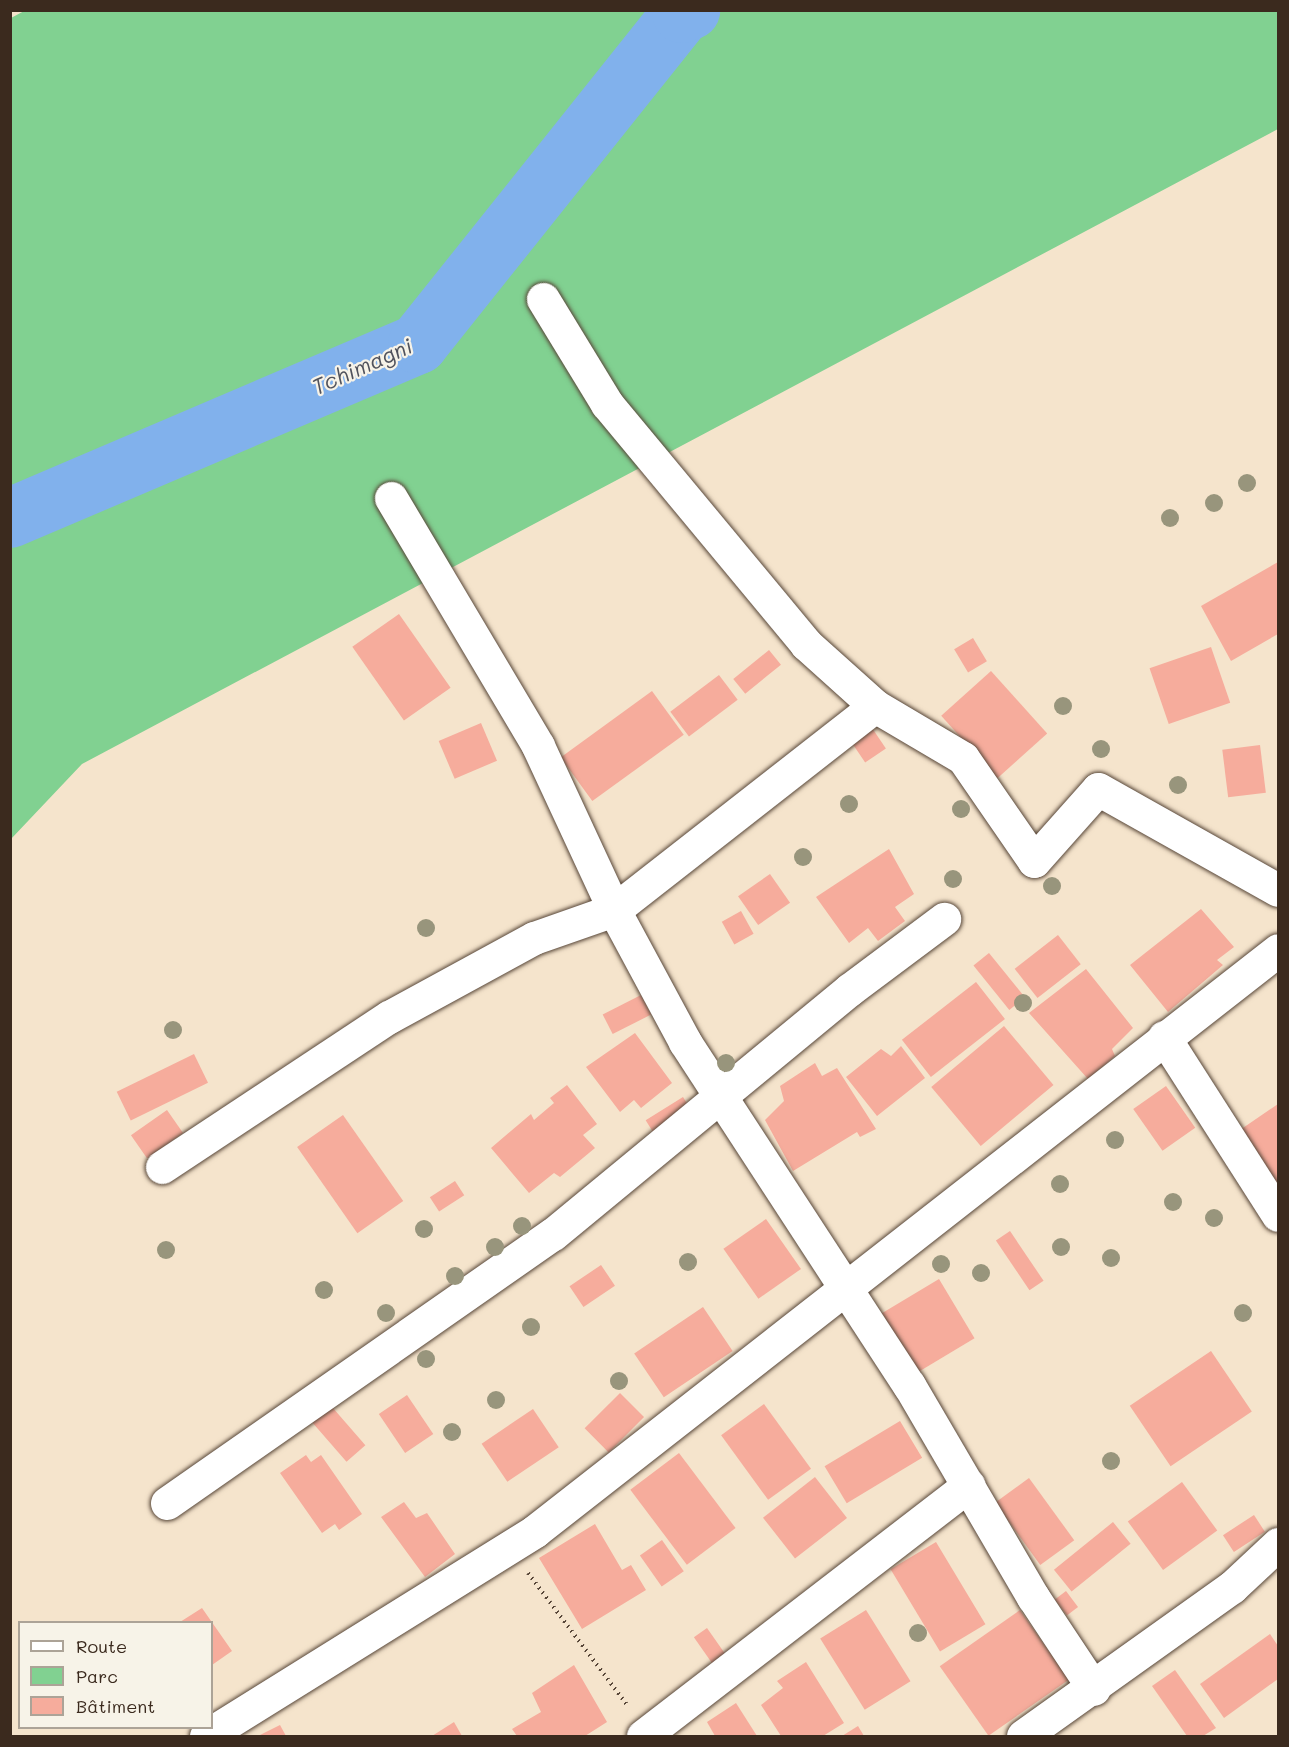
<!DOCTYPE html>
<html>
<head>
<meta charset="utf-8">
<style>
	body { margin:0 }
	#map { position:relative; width:1289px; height:1747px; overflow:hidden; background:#f5e4cc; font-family:Mali,sans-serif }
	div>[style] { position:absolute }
	.green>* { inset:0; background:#81d191 }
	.river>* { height:60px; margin:-30px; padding:0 30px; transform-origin:30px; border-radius:30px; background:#81b1ec }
	.building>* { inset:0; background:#f6ac9c; transform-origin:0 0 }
	.path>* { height:4px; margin-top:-2px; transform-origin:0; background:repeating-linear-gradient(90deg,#574638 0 1.5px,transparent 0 6px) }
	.roads { filter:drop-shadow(0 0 2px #574638) drop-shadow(0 0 2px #574638) }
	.minor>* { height:33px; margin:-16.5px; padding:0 16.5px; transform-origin:16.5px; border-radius:16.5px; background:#fff }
	.trees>* { width:18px; height:18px; margin:-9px; border-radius:50%; background:#98957c }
	span { translate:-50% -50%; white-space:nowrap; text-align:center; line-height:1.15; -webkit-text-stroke:4.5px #f7f3e8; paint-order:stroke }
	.water-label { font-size:22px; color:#50525c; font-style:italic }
	.frame { position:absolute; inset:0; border:12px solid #3b2a1e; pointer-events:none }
	.legend { position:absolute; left:18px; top:1621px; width:195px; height:108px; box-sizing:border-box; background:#f7f3e8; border:2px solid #aca397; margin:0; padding:8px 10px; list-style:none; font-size:18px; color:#3b2a1e }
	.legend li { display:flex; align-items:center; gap:12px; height:30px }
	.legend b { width:30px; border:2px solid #aca397 }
</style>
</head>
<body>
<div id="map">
	<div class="green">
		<i style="clip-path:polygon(26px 10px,1278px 11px,1278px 129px,82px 764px,11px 839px,11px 18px)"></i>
	</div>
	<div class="river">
		<i style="left:10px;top:518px;width:444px;rotate:-23.1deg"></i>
		<i style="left:418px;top:344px;width:423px;rotate:-51.4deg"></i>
		<i style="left:682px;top:13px;width:9px;rotate:-21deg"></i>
	</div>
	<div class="building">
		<i style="clip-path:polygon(1278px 562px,1278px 634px,1231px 661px,1201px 606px)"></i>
		<i style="left:399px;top:614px;width:90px;height:57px;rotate:55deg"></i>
		<i style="left:973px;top:638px;width:27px;height:22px;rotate:59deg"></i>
		<i style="left:1211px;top:647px;width:59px;height:65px;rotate:71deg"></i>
		<i style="left:769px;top:650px;width:19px;height:46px;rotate:51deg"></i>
		<i style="left:991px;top:671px;width:84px;height:67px;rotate:48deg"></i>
		<i style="left:719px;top:675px;width:31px;height:61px;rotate:53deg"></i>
		<i style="left:652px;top:691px;width:54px;height:113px;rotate:54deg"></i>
		<i style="left:868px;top:722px;width:32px;height:25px;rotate:56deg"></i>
		<i style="left:481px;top:723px;width:41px;height:46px;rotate:67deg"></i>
		<i style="left:1260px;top:745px;width:48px;height:38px;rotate:83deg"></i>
		<i style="clip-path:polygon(889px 849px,914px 894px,895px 907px,905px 921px,878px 941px,868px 928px,849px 943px,816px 897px)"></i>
		<i style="left:770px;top:874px;width:35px;height:39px;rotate:55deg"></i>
		<i style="clip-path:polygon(1201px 909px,1234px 947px,1217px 960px,1223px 965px,1168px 1012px,1130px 965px)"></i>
		<i style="left:741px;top:911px;width:26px;height:22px;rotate:61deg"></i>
		<i style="left:1058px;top:935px;width:37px;height:55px;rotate:52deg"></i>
		<i style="left:989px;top:953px;width:57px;height:20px;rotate:51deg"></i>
		<i style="clip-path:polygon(1086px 969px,1133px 1028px,1112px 1049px,1115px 1056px,1088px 1079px,1029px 1013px)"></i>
		<i style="left:976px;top:982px;width:47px;height:94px;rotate:52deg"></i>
		<i style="left:641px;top:995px;width:22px;height:43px;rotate:63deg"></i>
		<i style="left:1004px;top:1026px;width:77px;height:95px;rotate:50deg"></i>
		<i style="clip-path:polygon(635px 1033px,672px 1083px,641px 1108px,634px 1100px,620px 1112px,586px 1067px)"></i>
		<i style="clip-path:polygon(901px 1046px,925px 1078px,877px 1116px,846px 1077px,881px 1049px,891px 1056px)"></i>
		<i style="left:194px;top:1054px;width:32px;height:86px;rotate:64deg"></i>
		<i style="clip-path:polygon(815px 1063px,822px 1076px,837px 1068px,876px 1129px,860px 1137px,857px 1132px,793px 1171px,765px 1120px,784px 1101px,780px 1086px)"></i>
		<i style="clip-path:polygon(567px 1085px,597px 1124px,583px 1135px,595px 1148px,560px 1177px,554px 1173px,529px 1193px,491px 1148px,531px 1114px,534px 1120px,554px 1103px,550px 1098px)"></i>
		<i style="left:1166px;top:1086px;width:51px;height:40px;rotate:55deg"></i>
		<i style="left:683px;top:1097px;width:19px;height:44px;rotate:58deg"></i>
		<i style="clip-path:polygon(1278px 1104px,1278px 1195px,1237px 1132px)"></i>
		<i style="left:167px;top:1110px;width:28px;height:44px;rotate:55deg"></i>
		<i style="left:343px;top:1115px;width:105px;height:56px;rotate:55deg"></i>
		<i style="left:455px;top:1181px;width:17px;height:30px;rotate:57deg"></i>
		<i style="left:766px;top:1219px;width:61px;height:52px;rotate:55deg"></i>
		<i style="left:1010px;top:1231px;width:60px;height:17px;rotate:56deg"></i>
		<i style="left:601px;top:1265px;width:25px;height:38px;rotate:56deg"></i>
		<i style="left:939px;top:1279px;width:69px;height:69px;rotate:59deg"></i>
		<i style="left:703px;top:1307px;width:53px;height:83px;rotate:56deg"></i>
		<i style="left:1211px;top:1351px;width:73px;height:98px;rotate:56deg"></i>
		<i style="left:620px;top:1393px;width:34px;height:50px;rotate:45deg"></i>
		<i style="left:407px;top:1395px;width:47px;height:34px;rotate:56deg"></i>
		<i style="left:326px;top:1400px;width:60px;height:25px;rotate:49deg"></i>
		<i style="left:764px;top:1404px;width:80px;height:53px;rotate:54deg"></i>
		<i style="left:533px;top:1409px;width:46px;height:62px;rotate:56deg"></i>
		<i style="left:900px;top:1421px;width:43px;height:88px;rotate:59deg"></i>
		<i style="left:679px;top:1453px;width:94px;height:61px;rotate:53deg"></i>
		<i style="clip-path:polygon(306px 1455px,311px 1462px,321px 1455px,362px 1514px,339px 1530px,335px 1524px,322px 1533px,280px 1473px)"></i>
		<i style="left:815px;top:1477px;width:52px;height:66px;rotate:52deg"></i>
		<i style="left:1029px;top:1478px;width:77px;height:42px;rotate:54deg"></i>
		<i style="left:1182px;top:1482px;width:60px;height:67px;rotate:54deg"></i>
		<i style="clip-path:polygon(404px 1502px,416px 1518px,427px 1513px,455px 1554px,425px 1577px,381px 1517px)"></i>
		<i style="left:1254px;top:1515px;width:20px;height:37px;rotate:57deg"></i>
		<i style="left:1113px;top:1522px;width:28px;height:76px;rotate:51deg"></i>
		<i style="clip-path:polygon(595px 1524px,622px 1570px,631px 1565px,646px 1590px,582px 1629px,539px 1558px)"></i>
		<i style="left:662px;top:1540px;width:38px;height:27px;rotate:55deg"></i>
		<i style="left:936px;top:1542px;width:96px;height:53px;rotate:59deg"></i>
		<i style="left:1066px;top:1591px;width:20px;height:14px;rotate:53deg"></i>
		<i style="clip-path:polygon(202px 1608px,232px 1651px,212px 1665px,212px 1622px,180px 1622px)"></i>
		<i style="left:866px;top:1610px;width:84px;height:54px;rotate:58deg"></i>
		<i style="left:1020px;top:1610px;width:85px;height:98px;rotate:55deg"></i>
		<i style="left:707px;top:1628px;width:33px;height:16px;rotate:55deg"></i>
		<i style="clip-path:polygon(1270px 1634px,1278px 1646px,1278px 1679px,1224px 1718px,1200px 1684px)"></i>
		<i style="clip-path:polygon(806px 1662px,844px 1723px,823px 1736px,781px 1736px,761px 1705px,783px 1688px,777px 1681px)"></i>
		<i style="clip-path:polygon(574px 1665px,607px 1722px,585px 1736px,517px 1736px,512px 1729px,541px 1712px,532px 1693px)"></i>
		<i style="clip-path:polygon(1175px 1670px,1216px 1728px,1203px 1736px,1187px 1736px,1152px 1686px)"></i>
		<i style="clip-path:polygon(736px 1703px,757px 1736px,715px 1736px,707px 1722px)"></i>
		<i style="clip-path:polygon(454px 1722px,462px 1736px,432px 1736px)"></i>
		<i style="clip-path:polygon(280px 1725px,286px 1736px,258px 1736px)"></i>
		<i style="clip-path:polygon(858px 1726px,864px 1736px,842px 1736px)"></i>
	</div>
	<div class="path">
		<i style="left:528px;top:1573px;width:166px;rotate:53.1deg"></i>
	</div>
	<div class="roads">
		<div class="minor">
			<i style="left:543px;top:299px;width:123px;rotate:58.6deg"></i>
			<i style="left:607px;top:404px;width:312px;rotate:50.3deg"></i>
			<i style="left:806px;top:644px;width:93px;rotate:41.9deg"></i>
			<i style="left:875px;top:706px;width:102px;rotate:30.6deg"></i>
			<i style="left:963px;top:758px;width:125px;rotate:55.4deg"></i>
			<i style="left:1034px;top:861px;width:96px;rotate:-48.4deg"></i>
			<i style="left:1098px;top:789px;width:206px;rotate:29.3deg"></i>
			<i style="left:391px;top:498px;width:288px;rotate:59.3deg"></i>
			<i style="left:538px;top:746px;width:181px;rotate:65.1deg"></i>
			<i style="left:614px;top:910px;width:150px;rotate:61.7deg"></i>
			<i style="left:685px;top:1042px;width:410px;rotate:56.9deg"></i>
			<i style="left:909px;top:1385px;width:246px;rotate:59.7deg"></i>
			<i style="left:1033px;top:1597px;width:110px;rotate:56.5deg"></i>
			<i style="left:1164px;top:1037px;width:211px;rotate:57.4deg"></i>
			<i style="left:162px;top:1167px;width:272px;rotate:-33.5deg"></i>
			<i style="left:389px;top:1017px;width:165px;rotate:-28.6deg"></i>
			<i style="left:534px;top:938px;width:85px;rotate:-19.3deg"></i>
			<i style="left:614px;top:910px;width:331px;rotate:-38deg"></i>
			<i style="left:167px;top:1503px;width:470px;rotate:-34.9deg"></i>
			<i style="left:553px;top:1234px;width:384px;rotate:-39.5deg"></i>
			<i style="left:849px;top:990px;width:119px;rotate:-36.8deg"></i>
			<i style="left:206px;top:1736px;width:388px;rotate:-31.9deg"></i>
			<i style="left:535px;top:1531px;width:943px;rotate:-38.02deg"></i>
			<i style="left:643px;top:1736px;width:411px;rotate:-37.6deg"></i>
			<i style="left:1023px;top:1736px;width:257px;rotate:-35.5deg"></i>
			<i style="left:1232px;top:1587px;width:63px;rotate:-43.1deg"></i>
		</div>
	</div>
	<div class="trees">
		<i style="left:1247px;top:483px"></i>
		<i style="left:1214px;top:503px"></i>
		<i style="left:1170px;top:518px"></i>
		<i style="left:1063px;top:706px"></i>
		<i style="left:1101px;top:749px"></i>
		<i style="left:1178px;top:785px"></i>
		<i style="left:849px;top:804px"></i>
		<i style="left:961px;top:809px"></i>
		<i style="left:803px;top:857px"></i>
		<i style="left:953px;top:879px"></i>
		<i style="left:1052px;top:886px"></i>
		<i style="left:426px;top:928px"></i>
		<i style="left:1023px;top:1003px"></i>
		<i style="left:173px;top:1030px"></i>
		<i style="left:726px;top:1063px"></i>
		<i style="left:1115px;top:1140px"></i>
		<i style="left:1060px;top:1184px"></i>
		<i style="left:1173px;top:1202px"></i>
		<i style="left:1214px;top:1218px"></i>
		<i style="left:522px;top:1226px"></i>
		<i style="left:424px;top:1229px"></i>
		<i style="left:495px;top:1247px"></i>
		<i style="left:1061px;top:1247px"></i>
		<i style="left:166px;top:1250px"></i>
		<i style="left:1111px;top:1258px"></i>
		<i style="left:688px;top:1262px"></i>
		<i style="left:941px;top:1264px"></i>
		<i style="left:981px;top:1273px"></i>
		<i style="left:455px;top:1276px"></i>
		<i style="left:324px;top:1290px"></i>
		<i style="left:386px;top:1313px"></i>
		<i style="left:1243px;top:1313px"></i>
		<i style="left:531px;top:1327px"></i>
		<i style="left:426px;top:1359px"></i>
		<i style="left:619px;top:1381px"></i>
		<i style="left:496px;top:1400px"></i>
		<i style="left:452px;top:1432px"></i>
		<i style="left:1111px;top:1461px"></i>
		<i style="left:918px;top:1633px"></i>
	</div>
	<div class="water-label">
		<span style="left:362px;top:366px;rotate:-24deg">Tchimagni</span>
	</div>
	<div class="frame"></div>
	<ul class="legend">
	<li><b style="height:8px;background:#fff"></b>Route</li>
	<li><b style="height:16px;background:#81d191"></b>Parc</li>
	<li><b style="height:16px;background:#f6ac9c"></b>Bâtiment</li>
	</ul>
</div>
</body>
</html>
